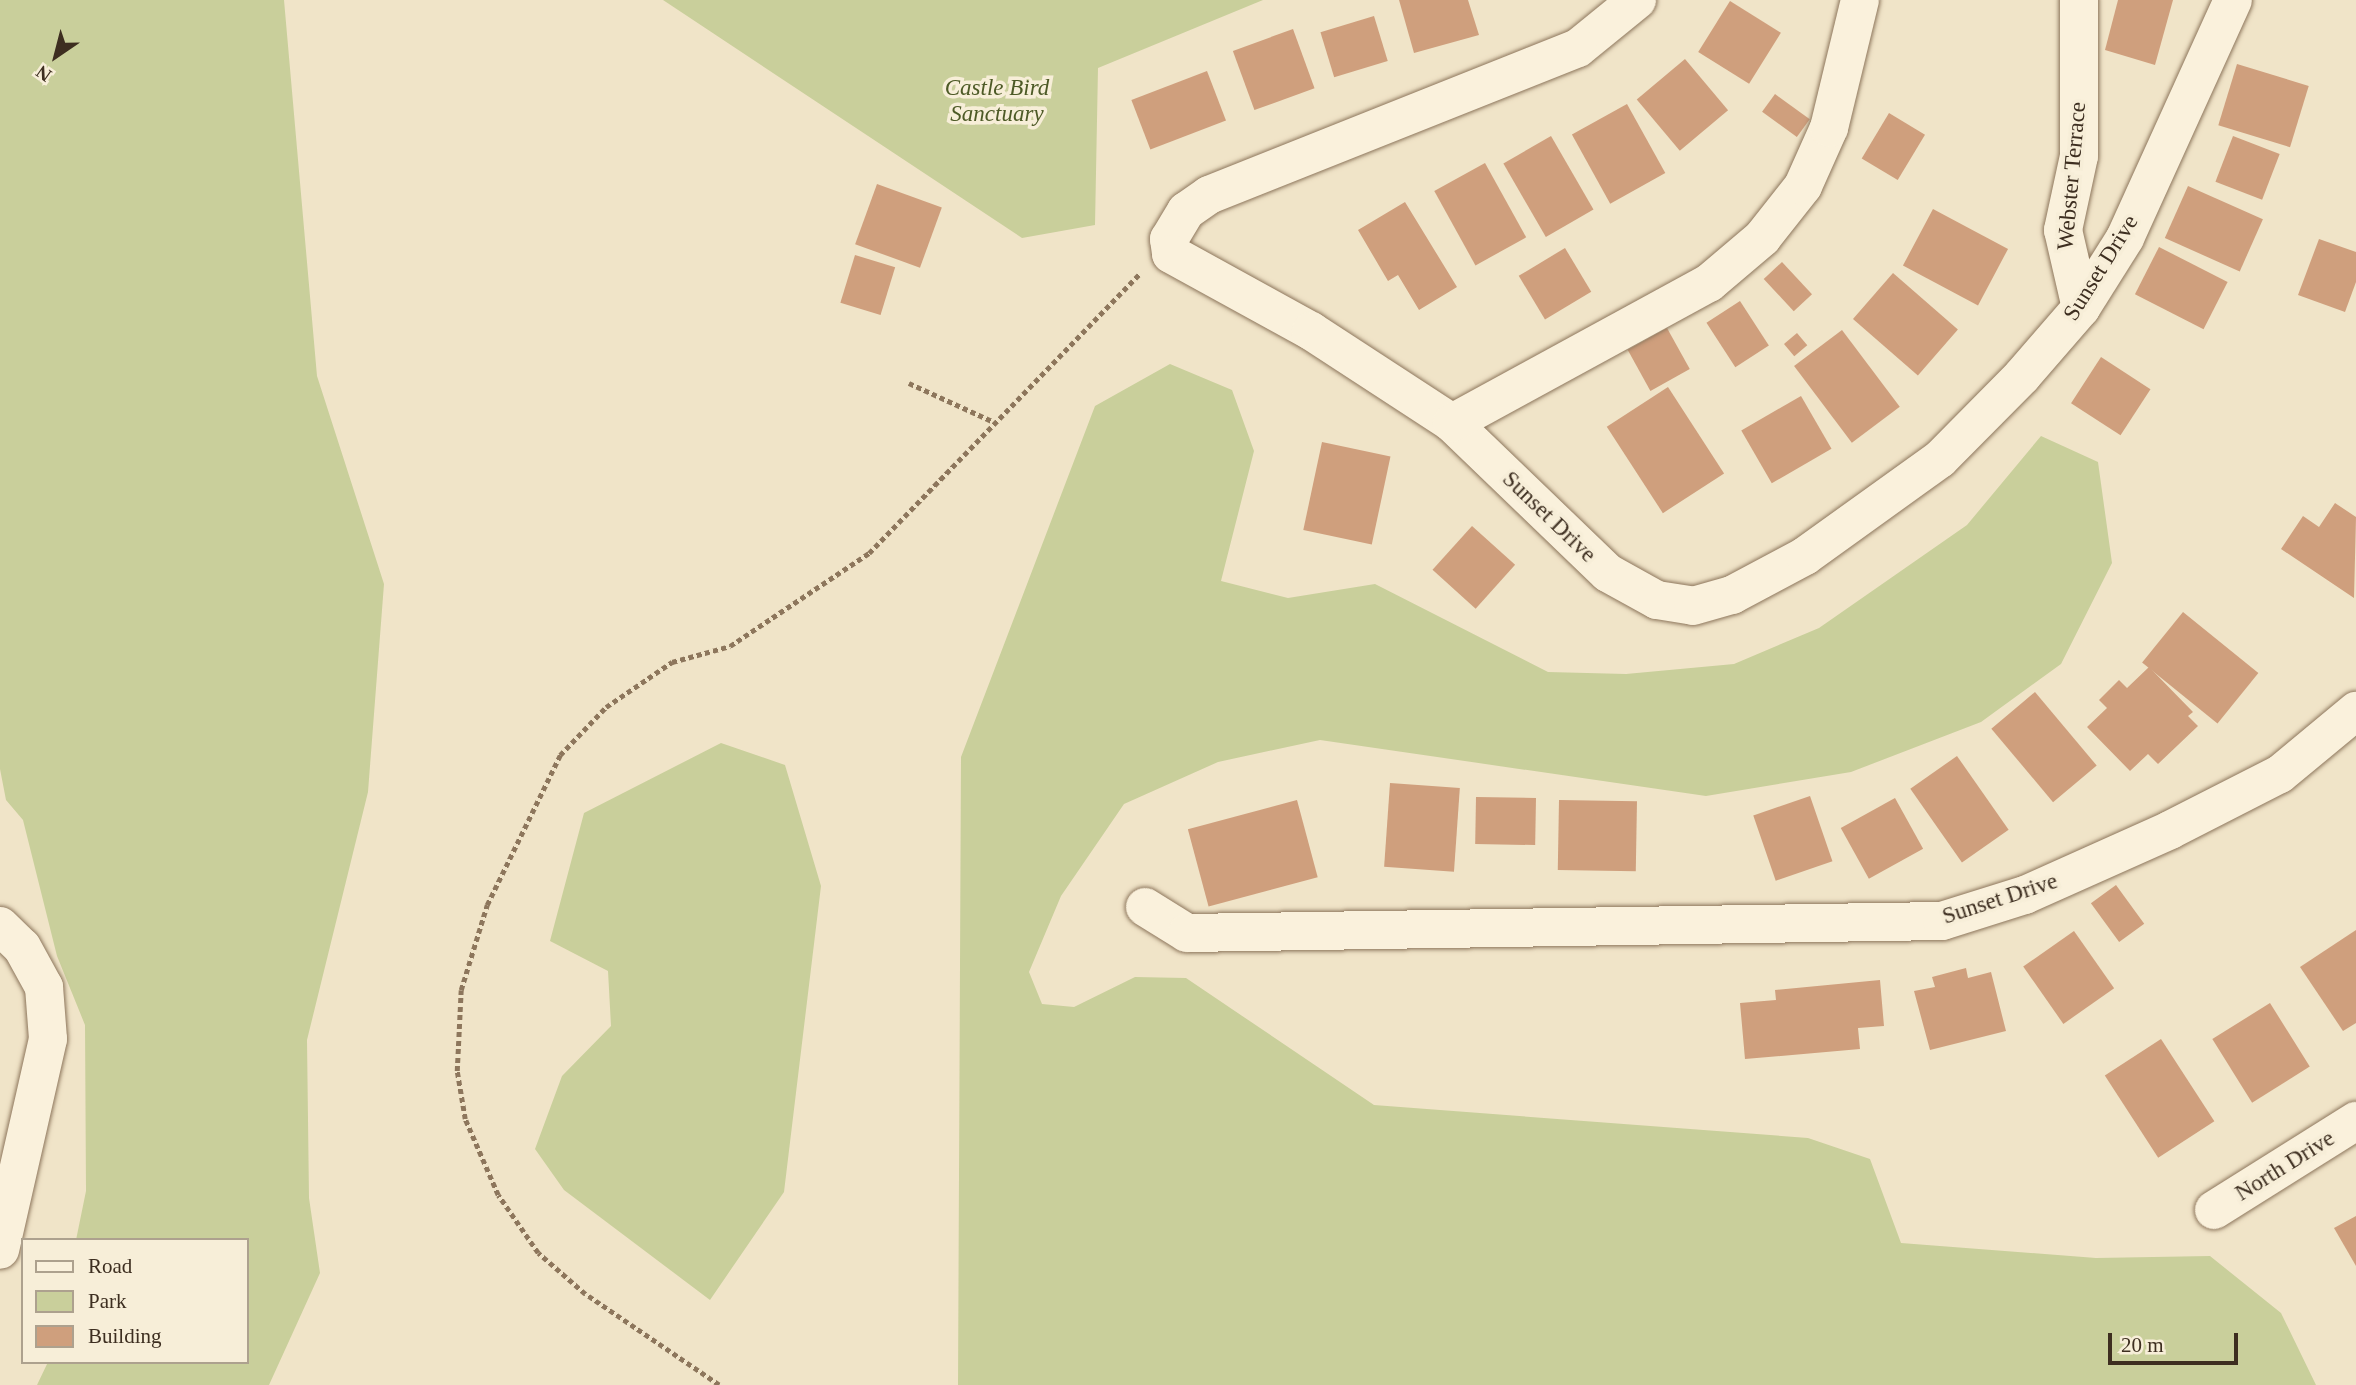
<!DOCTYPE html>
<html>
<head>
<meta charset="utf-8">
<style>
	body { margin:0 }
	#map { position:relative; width:2356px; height:1385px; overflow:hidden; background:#f0e4c8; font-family:"Times New Roman",serif }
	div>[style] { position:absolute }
	.green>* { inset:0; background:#c9cf9b }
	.building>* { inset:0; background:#cf9f7d; transform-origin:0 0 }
	.path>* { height:4.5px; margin-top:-2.25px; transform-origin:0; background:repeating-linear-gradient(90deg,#8d765c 0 5px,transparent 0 8.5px) }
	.roads { filter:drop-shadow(0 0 2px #8d765c) drop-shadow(0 0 2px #8d765c) }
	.minor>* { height:38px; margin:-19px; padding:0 19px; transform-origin:19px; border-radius:19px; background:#faf1dc }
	span { translate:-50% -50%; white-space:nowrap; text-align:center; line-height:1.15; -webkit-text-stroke:7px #f7eed8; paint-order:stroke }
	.park-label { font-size:23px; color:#4d5a26; font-style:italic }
	.street-label { font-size:23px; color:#3d2e20 }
	.legend { position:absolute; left:21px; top:1238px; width:228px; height:126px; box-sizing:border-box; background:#f7eed8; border:2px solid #ada18e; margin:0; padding:9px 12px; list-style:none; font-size:21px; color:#3d2e20 }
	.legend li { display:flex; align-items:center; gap:14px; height:35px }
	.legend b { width:35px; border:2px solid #ada18e }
	.north { position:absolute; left:21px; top:21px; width:70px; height:70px; -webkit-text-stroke:5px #f7eed8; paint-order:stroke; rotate:215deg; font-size:19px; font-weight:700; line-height:28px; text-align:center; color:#3d2e20 }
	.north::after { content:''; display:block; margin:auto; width:24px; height:32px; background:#3d2e20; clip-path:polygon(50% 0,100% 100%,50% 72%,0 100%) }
	.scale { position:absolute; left:2108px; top:1333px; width:130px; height:32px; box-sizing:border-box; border:4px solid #3d2e20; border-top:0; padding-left:9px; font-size:21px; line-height:24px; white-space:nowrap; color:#3d2e20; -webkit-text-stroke:5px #f7eed8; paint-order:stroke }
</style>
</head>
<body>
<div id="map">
	<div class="green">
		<i style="clip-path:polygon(0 0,284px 0,317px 376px,384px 584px,368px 792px,307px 1040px,309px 1198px,320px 1273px,269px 1385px,37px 1385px,48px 1362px,247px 1362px,247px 1240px,76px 1240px,86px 1191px,85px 1025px,57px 956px,23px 820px,6px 800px,0 769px)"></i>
		<i style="clip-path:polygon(663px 0,1263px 0,1098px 68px,1095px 225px,1022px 238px)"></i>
		<i style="clip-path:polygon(1170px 364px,1232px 390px,1254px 451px,1221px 581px,1288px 598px,1375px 584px,1548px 672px,1626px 674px,1734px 664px,1819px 628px,1967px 525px,2041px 436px,2098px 462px,2112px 563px,2061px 664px,1981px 722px,1851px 772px,1706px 796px,1320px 740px,1218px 762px,1124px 804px,1061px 896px,1029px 972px,1042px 1004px,1074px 1007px,1135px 977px,1186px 978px,1374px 1105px,1808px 1138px,1870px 1159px,1901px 1243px,2096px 1258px,2210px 1256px,2281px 1313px,2316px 1385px,958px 1385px,961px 757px,1095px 406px)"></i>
		<i style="clip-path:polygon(721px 743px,785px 765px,821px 886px,784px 1192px,710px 1300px,564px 1190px,535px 1149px,562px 1076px,611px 1026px,608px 971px,550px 941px,584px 813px)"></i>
	</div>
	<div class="building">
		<i style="clip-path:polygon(1399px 0,1468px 0,1479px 35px,1414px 53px)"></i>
		<i style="clip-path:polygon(2118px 0,2173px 0,2155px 65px,2105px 50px)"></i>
		<i style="left:1730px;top:1px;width:60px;height:60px;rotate:32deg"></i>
		<i style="left:1374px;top:16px;width:47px;height:56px;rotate:73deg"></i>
		<i style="left:1293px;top:29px;width:63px;height:64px;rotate:70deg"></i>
		<i style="left:1685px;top:59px;width:67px;height:63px;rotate:50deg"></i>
		<i style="left:2237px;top:64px;width:75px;height:64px;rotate:17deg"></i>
		<i style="left:1207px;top:71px;width:53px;height:81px;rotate:69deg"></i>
		<i style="left:1775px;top:94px;width:43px;height:22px;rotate:36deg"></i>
		<i style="left:1627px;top:104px;width:79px;height:63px;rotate:61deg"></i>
		<i style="left:1889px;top:113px;width:42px;height:53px;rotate:31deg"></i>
		<i style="left:1551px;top:136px;width:85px;height:55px;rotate:60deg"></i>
		<i style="left:2233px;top:136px;width:50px;height:49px;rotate:21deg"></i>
		<i style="left:1485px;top:163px;width:85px;height:58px;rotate:61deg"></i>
		<i style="left:877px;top:184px;width:69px;height:64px;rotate:20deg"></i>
		<i style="left:2188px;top:186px;width:82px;height:57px;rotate:24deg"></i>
		<i style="clip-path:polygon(1405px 202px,1457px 287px,1419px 310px,1398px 275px,1388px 281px,1358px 230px)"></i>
		<i style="left:1933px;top:209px;width:85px;height:64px;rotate:28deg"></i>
		<i style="clip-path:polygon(2319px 239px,2356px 252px,2356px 282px,2345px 312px,2298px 295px)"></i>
		<i style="left:2159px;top:247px;width:77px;height:53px;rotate:27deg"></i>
		<i style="left:1565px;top:248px;width:51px;height:54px;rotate:59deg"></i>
		<i style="left:855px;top:255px;width:42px;height:50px;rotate:17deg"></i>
		<i style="left:1782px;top:262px;width:44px;height:25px;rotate:47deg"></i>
		<i style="left:1893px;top:273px;width:86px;height:61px;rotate:41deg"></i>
		<i style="left:1740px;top:301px;width:53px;height:40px;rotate:57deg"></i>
		<i style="left:1667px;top:328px;width:47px;height:45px;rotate:61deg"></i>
		<i style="left:1842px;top:330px;width:96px;height:60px;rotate:53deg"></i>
		<i style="left:1797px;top:333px;width:16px;height:17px;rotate:50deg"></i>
		<i style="left:2101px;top:357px;width:59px;height:55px;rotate:33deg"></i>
		<i style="left:1668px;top:387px;width:103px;height:73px;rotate:57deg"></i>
		<i style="left:1801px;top:396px;width:61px;height:69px;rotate:60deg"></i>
		<i style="left:1322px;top:442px;width:70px;height:90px;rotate:12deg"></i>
		<i style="clip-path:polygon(2335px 503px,2356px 517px,2354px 598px,2281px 549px,2303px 516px,2319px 527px)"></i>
		<i style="left:1472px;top:526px;width:58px;height:59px;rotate:42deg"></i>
		<i style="left:2183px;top:612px;width:97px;height:65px;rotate:39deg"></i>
		<i style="clip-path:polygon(2149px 667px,2193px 712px,2188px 716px,2198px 726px,2158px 764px,2148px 754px,2130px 771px,2087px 727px,2107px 708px,2099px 700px,2119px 680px,2127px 688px)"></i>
		<i style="left:2035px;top:692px;width:96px;height:57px;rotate:50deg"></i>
		<i style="left:1957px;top:756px;width:90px;height:57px;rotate:55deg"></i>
		<i style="left:1390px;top:783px;width:70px;height:84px;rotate:4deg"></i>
		<i style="left:1810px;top:796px;width:69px;height:60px;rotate:71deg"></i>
		<i style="left:1476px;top:797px;width:60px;height:47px;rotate:1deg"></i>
		<i style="left:1895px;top:798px;width:58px;height:62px;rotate:61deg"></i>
		<i style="left:1297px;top:800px;width:80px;height:113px;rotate:75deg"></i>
		<i style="left:1559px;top:800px;width:78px;height:70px;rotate:1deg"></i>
		<i style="left:2116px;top:885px;width:48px;height:31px;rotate:54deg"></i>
		<i style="clip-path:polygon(2356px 930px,2356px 1023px,2343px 1031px,2300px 967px)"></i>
		<i style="left:2074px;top:931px;width:70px;height:62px;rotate:55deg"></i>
		<i style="clip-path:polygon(1966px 968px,1968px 978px,1991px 972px,2006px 1031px,1930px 1050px,1914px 991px,1935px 987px,1932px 977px)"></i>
		<i style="clip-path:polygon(1880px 980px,1884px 1026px,1858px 1028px,1860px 1049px,1745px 1059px,1740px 1003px,1776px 1000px,1775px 990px)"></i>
		<i style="left:2270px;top:1003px;width:75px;height:68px;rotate:58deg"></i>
		<i style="left:2161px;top:1039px;width:98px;height:67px;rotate:57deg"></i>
		<i style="clip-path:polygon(2356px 1216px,2356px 1266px,2334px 1228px)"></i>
	</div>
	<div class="path">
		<i style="left:909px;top:383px;width:94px;rotate:24.6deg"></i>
		<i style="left:719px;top:1385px;width:162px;rotate:-145.8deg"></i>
		<i style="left:585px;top:1294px;width:62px;rotate:-138.9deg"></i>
		<i style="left:538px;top:1253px;width:70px;rotate:-124.6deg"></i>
		<i style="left:498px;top:1195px;width:83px;rotate:-113.5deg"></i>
		<i style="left:465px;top:1119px;width:49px;rotate:-99.5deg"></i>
		<i style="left:457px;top:1071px;width:81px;rotate:-87.2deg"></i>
		<i style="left:461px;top:990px;width:89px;rotate:-73deg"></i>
		<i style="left:487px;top:905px;width:167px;rotate:-64deg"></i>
		<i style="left:560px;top:755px;width:66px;rotate:-46.2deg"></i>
		<i style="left:606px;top:707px;width:80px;rotate:-34.3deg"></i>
		<i style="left:672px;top:662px;width:60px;rotate:-15.4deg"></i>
		<i style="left:730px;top:646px;width:167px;rotate:-33.8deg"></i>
		<i style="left:869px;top:553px;width:388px;rotate:-45.9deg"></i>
	</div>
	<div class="roads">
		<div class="minor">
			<i style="left:1637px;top:0;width:76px;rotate:140.9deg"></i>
			<i style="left:1578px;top:48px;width:397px;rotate:158.3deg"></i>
			<i style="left:1209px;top:195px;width:28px;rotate:145deg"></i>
			<i style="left:1186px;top:211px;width:33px;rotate:121deg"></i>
			<i style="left:1169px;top:239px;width:15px;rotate:82deg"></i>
			<i style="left:1171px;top:254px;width:160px;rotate:28.8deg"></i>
			<i style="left:1311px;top:331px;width:168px;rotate:33.1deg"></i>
			<i style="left:1452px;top:423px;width:216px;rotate:43.9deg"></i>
			<i style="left:1608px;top:573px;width:56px;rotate:28.9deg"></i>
			<i style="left:1657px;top:600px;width:36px;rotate:9deg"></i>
			<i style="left:1693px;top:606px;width:41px;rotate:-15.8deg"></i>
			<i style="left:1732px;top:595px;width:83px;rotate:-28.1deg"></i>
			<i style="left:1805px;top:556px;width:166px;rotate:-35.7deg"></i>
			<i style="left:1940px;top:459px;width:117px;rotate:-45.3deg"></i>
			<i style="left:2022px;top:376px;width:90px;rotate:-49.1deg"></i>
			<i style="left:2081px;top:308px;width:83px;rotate:-57.8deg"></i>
			<i style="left:2125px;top:238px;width:261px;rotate:-65.6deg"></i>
			<i style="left:2079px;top:0;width:156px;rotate:90deg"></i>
			<i style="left:2079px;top:156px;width:76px;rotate:102.2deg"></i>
			<i style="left:2063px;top:230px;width:80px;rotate:77deg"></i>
			<i style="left:1452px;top:423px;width:293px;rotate:-28.6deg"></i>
			<i style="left:1709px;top:283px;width:70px;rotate:-40.3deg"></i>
			<i style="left:1762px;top:238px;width:66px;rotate:-51.7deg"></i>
			<i style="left:1803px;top:186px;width:64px;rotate:-65.9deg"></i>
			<i style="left:1829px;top:128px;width:132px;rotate:-76.4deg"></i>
			<i style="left:1145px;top:907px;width:49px;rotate:31.8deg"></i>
			<i style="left:1187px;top:933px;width:755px;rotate:-0.91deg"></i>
			<i style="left:1942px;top:921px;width:87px;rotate:-17.4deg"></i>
			<i style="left:2025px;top:895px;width:159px;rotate:-24.1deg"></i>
			<i style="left:2170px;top:830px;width:123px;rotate:-27deg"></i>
			<i style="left:2280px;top:774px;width:99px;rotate:-39.7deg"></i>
			<i style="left:0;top:926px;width:30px;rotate:44deg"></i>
			<i style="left:22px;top:947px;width:46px;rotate:61.2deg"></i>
			<i style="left:44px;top:987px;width:52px;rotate:85.6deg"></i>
			<i style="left:48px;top:1039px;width:216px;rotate:102.8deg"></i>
			<i style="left:2214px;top:1210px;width:168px;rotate:-32.1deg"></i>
		</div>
	</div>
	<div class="park-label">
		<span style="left:997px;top:101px">Castle Bird<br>Sanctuary</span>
	</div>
	<div class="street-label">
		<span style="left:2072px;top:176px;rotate:-85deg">Webster Terrace</span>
		<span style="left:2101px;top:268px;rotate:-58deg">Sunset Drive</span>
		<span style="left:1549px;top:517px;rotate:44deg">Sunset Drive</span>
		<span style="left:2000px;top:899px;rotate:-18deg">Sunset Drive</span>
		<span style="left:2285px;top:1166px;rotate:-32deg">North Drive</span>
	</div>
	<ul class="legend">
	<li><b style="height:9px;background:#faf1dc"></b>Road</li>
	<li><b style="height:19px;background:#c9cf9b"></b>Park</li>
	<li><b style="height:19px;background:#cf9f7d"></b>Building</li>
	</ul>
	<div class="north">N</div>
	<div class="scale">20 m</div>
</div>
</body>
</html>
